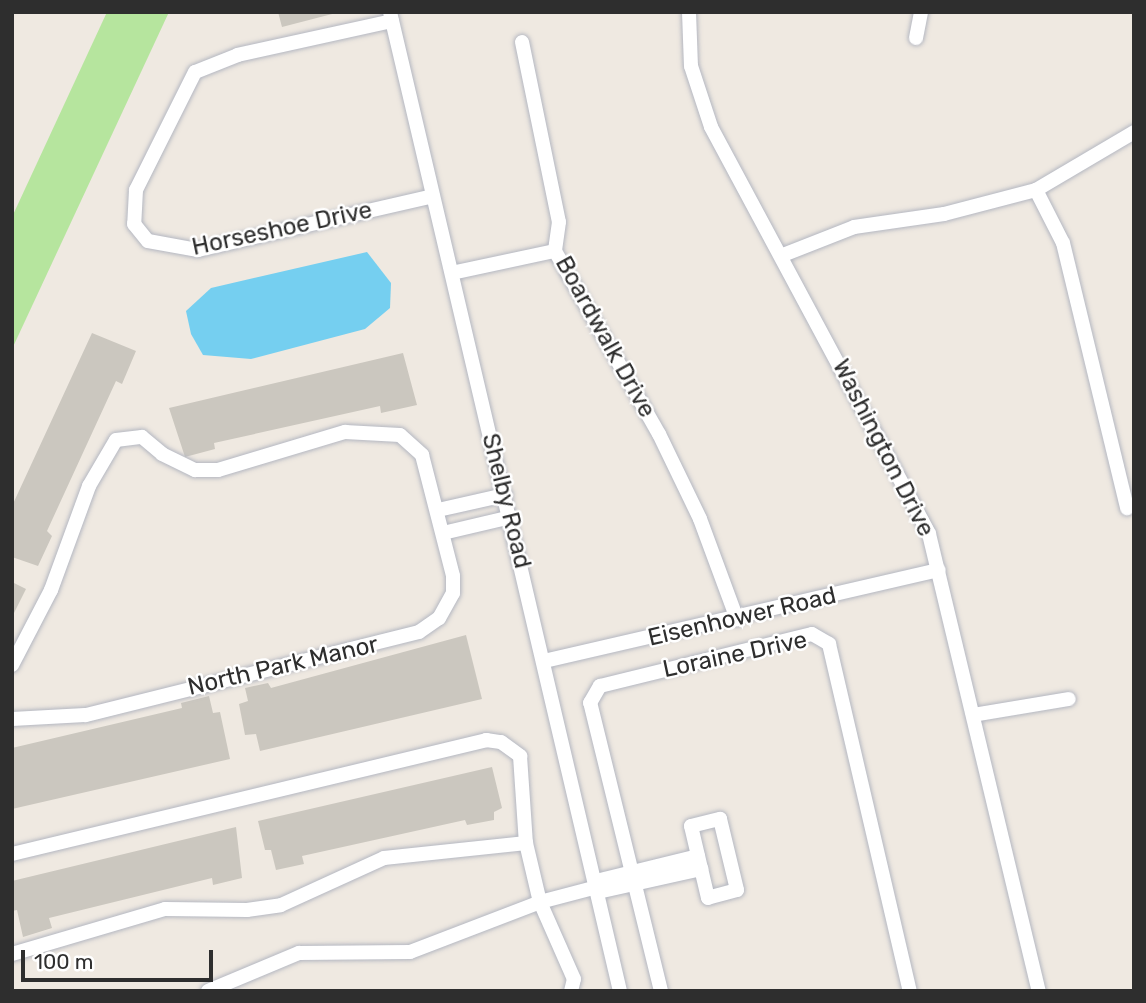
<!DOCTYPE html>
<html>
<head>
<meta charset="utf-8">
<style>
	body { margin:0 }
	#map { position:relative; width:1146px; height:1003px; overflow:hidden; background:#efe9e1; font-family:Rubik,sans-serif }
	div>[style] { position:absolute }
	.green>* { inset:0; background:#b6e59e }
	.water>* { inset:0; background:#75cff0 }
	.building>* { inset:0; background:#cbc7bf }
	.roads { filter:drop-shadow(0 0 2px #b4b7c1) drop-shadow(0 0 2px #b4b7c1) }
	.minor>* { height:14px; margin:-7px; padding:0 7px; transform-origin:7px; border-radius:7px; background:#fff }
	span { translate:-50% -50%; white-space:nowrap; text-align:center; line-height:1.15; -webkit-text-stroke:5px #fff; paint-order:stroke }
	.street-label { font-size:24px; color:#2e2e2e }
	.frame { position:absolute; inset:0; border:14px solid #2e2e2e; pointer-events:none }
	.scale { position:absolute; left:21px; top:950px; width:192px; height:32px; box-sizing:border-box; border:4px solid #2e2e2e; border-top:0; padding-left:9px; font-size:21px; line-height:24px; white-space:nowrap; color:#2e2e2e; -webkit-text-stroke:5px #fff; paint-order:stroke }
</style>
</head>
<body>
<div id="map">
	<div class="green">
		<i style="clip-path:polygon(107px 12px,169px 12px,12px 349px,12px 217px)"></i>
	</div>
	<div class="water">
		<i style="clip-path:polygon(367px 252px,391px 283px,390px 308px,365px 329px,251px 359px,203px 355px,191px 334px,186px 311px,211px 288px)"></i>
	</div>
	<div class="building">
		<i style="clip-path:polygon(278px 12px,335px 12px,336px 13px,282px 27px)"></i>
		<i style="clip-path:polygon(92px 333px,136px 351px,122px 384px,116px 381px,47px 531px,52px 536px,38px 566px,12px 557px,12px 506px)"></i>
		<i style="clip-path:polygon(403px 353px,417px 405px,381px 413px,380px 406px,214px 443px,215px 449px,185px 457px,169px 408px)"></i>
		<i style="clip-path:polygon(12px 582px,26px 589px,12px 617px)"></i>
		<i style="clip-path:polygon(466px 635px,482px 699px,260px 751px,256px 734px,245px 735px,239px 704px,248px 701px,245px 688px,268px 683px,271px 688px)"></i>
		<i style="clip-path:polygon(209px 696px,213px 713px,220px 712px,230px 759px,12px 809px,12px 748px,182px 708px,181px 703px)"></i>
		<i style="clip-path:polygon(492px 767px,502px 808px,494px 812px,494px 820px,467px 825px,465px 820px,302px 856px,304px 864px,276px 870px,271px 850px,265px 850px,258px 821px)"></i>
		<i style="clip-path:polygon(236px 827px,242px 878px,213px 885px,212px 878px,49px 918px,52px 928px,23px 937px,17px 910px,12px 911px,12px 881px)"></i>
	</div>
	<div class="roads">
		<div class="minor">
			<i style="left:390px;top:12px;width:1006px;rotate:76.78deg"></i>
			<i style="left:689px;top:12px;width:54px;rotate:87.9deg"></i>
			<i style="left:691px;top:66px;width:64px;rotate:71.8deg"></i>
			<i style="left:711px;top:127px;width:462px;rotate:61.8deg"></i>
			<i style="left:929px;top:534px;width:470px;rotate:76.5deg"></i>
			<i style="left:392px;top:21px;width:158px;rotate:167.6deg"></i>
			<i style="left:238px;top:55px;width:46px;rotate:158.4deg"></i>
			<i style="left:195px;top:72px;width:132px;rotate:116.6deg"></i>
			<i style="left:136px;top:190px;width:34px;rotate:93deg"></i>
			<i style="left:134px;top:224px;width:22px;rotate:51deg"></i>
			<i style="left:148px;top:241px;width:51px;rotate:10.2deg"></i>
			<i style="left:198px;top:250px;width:241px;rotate:-12.9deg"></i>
			<i style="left:916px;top:38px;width:26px;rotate:-79deg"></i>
			<i style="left:522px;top:42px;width:184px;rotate:78.4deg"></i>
			<i style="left:559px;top:222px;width:29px;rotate:98deg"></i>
			<i style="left:555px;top:251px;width:210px;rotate:60.4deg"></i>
			<i style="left:659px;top:434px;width:94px;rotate:64.2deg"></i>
			<i style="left:700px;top:519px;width:107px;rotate:69.7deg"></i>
			<i style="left:1036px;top:190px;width:59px;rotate:63deg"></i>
			<i style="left:1063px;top:243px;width:273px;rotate:76.4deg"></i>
			<i style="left:783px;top:255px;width:76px;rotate:-21.5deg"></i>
			<i style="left:854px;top:227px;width:91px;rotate:-8.2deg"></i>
			<i style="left:944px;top:214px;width:95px;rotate:-14.6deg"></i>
			<i style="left:1036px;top:190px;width:114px;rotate:-30.6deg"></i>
			<i style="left:452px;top:273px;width:105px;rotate:-12.1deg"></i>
			<i style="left:438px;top:510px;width:69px;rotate:-12.6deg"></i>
			<i style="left:443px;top:533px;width:70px;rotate:-13.2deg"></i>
			<i style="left:544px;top:661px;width:405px;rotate:-13deg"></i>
			<i style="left:12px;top:665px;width:85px;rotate:-62.5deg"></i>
			<i style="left:51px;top:590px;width:111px;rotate:-69.9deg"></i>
			<i style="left:89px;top:486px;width:53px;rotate:-59.6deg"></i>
			<i style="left:116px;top:440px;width:26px;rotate:-7deg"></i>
			<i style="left:142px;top:437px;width:26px;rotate:40deg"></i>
			<i style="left:162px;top:454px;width:37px;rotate:26deg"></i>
			<i style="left:195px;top:470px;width:23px"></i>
			<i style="left:218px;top:470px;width:133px;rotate:-16.7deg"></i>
			<i style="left:345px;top:432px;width:55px;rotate:3.1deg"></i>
			<i style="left:400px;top:435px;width:30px;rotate:42deg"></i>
			<i style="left:422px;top:455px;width:125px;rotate:75.6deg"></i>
			<i style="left:453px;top:576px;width:17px;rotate:90deg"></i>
			<i style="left:453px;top:593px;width:29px;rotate:119deg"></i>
			<i style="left:439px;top:618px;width:24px;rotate:145deg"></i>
			<i style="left:419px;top:632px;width:344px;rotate:166deg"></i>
			<i style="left:85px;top:715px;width:73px;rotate:176.9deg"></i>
			<i style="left:973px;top:715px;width:97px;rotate:-9.5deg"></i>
			<i style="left:720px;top:819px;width:73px;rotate:76.5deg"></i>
			<i style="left:737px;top:890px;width:30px;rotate:165deg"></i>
			<i style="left:708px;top:898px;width:74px;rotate:-103.3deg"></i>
			<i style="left:691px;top:826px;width:30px;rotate:-14deg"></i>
			<i style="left:12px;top:854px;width:488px;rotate:-13.5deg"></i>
			<i style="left:486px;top:740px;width:15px;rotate:8deg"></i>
			<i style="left:501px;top:742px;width:24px;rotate:36deg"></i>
			<i style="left:520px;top:756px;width:87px;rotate:86.1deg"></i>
			<i style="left:526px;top:843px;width:61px;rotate:76.7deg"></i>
			<i style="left:540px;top:902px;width:84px;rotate:66.2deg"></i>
			<i style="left:574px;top:979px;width:12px;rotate:104deg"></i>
			<i style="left:596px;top:881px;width:105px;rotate:-13.8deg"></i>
			<i style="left:598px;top:892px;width:106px;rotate:-12.6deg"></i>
			<i style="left:12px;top:954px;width:159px;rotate:-16.4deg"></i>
			<i style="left:165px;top:909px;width:82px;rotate:0.7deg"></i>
			<i style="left:247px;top:910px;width:34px;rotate:-8deg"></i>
			<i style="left:281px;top:905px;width:113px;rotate:-24.5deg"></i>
			<i style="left:384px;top:858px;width:143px;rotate:-6deg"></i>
			<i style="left:208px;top:991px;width:99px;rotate:-22.7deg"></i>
			<i style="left:299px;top:953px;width:111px;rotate:-0.5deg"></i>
			<i style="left:410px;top:952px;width:139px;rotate:-21deg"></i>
			<i style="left:540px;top:902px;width:59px;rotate:-14.7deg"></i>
			<i style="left:661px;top:991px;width:297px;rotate:-103.8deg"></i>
			<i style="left:590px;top:703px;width:20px;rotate:-60deg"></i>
			<i style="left:600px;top:686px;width:218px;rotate:-13.8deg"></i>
			<i style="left:812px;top:634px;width:20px;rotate:30deg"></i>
			<i style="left:829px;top:644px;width:356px;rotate:76.9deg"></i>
		</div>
	</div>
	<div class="street-label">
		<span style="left:282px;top:229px;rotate:-12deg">Horseshoe Drive</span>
		<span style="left:605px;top:337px;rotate:61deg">Boardwalk Drive</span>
		<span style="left:883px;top:448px;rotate:63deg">Washington Drive</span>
		<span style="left:506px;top:501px;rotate:76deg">Shelby Road</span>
		<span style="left:742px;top:617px;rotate:-13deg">Eisenhower Road</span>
		<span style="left:735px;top:655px;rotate:-12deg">Loraine Drive</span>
		<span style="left:283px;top:666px;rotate:-13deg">North Park Manor</span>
	</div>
	<div class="frame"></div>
	<div class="scale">100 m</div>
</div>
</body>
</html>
